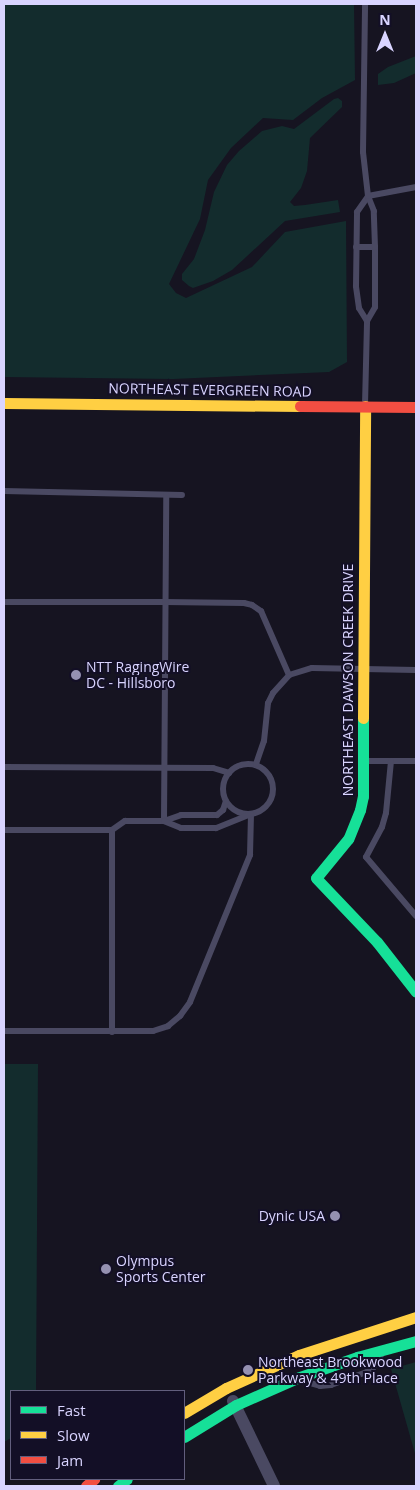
<!DOCTYPE html>
<html>
<head>
<meta charset="utf-8">
<style>
	body { margin:0 }
	#map { position:relative; width:420px; height:1490px; overflow:hidden; background:#161421; font-family:"Open Sans",sans-serif }
	div>[style] { position:absolute }
	.green>* { inset:0; background:#132c2d }
	.lane>* { height:6px; margin:-3px; padding:0 3px; transform-origin:3px; border-radius:3px; background:#4a4962 }
	.lane>.ring { margin:-3px; padding:0; box-sizing:content-box; background:none; border:6px solid #4a4962; border-radius:50% }
	.street>* { height:12px; margin:-6px; padding:0 6px; transform-origin:6px; border-radius:6px; background:#4a4962 }
	.fast>* { height:11px; margin:-5.5px; padding:0 5.5px; transform-origin:5.5px; border-radius:5.5px; background:#16e098 }
	.slow>* { height:11px; margin:-5.5px; padding:0 5.5px; transform-origin:5.5px; border-radius:5.5px; background:#ffcf43 }
	.jam>* { height:11px; margin:-5.5px; padding:0 5.5px; transform-origin:5.5px; border-radius:5.5px; background:#f24e42 }
	.dots>* { width:14px; height:14px; translate:-50% -50%; box-sizing:border-box; border:2px solid #130f26; border-radius:50% }
	span { translate:-50% -50%; white-space:nowrap; text-align:center; line-height:1.15; -webkit-text-stroke:4px #130f26; paint-order:stroke }
	.street-label { font-size:14px; color:#d9d4ff }
	.poi-label { font-size:14px; color:#d9d4ff }
	.left { translate:0 -50%; text-align:left }
	.right { translate:-100% -50%; text-align:right }
	.frame { position:absolute; inset:0; border:5px solid #d9d4ff; pointer-events:none }
	.legend { position:absolute; left:10px; top:1390px; width:175px; height:90px; box-sizing:border-box; background:#130f26; border:1px solid #625e7d; margin:0; padding:6px 9px; list-style:none; font-size:15px; color:#d9d4ff }
	.legend li { display:flex; align-items:center; gap:10px; height:25px }
	.legend b { width:25px; border:1px solid #625e7d }
	.north { position:absolute; left:360px; top:10px; width:50px; height:50px; -webkit-text-stroke:4px #130f26; paint-order:stroke; rotate:0deg; font-size:14px; font-weight:700; line-height:20px; text-align:center; color:#d9d4ff }
	.north::after { content:''; display:block; margin:auto; width:18px; height:22px; background:#d9d4ff; clip-path:polygon(50% 0,100% 100%,50% 72%,0 100%) }
</style>
</head>
<body>
<div id="map">
	<div class="green">
		<i style="clip-path:polygon(4px 4px,354px 4px,355px 80px,322px 98px,293px 120px,263px 118px,231px 148px,208px 180px,200px 219px,169px 284px,176px 293px,186px 298px,252px 267px,285px 232px,346px 221px,347px 362px,329px 372px,173px 379px,4px 377px)"></i>
		<i style="clip-path:polygon(416px 56px,416px 73px,394px 83px,378px 85px,378px 74px,388px 67px)"></i>
		<i style="clip-path:polygon(338px 98px,342px 101px,342px 107px,310px 138px,307px 171px,301px 188px,290px 202px,294px 206px,305px 205px,338px 200px,340px 212px,285px 221px,232px 270px,213px 281px,193px 288px,189px 286px,182px 280px,182px 274px,194px 259px,205px 230px,214px 192px,227px 165px,239px 151px,262px 131px,282px 126px,294px 129px,334px 99px)"></i>
		<i style="clip-path:polygon(4px 1064px,38px 1064px,36px 1391px,11px 1391px,11px 1438px,4px 1442px)"></i>
		<i style="clip-path:polygon(416px 1362px,416px 1457px,391px 1369px)"></i>
	</div>
	<div class="lane">
		<i style="left:356px;top:247px;width:19px"></i>
		<i style="left:367px;top:321px;width:15px;rotate:-122deg"></i>
		<i style="left:359px;top:308px;width:22px;rotate:-98deg"></i>
		<i style="left:356px;top:286px;width:74px;rotate:-89.2deg"></i>
		<i style="left:357px;top:212px;width:19px;rotate:-55deg"></i>
		<i style="left:368px;top:196px;width:49px;rotate:-10.6deg"></i>
		<i style="left:365px;top:405px;width:84px;rotate:-88.6deg"></i>
		<i style="left:367px;top:321px;width:16px;rotate:-60deg"></i>
		<i style="left:375px;top:307px;width:60px;rotate:-90deg"></i>
		<i style="left:375px;top:247px;width:36px;rotate:-92deg"></i>
		<i style="left:374px;top:211px;width:16px;rotate:-112deg"></i>
		<i style="left:368px;top:196px;width:44px;rotate:-96.5deg"></i>
		<i style="left:363px;top:152px;width:148px;rotate:-89.2deg"></i>
		<i style="left:4px;top:491px;width:178px;rotate:1.3deg"></i>
		<i style="left:4px;top:602px;width:161px"></i>
		<i style="left:165px;top:602px;width:79px;rotate:0.7deg"></i>
		<i style="left:244px;top:603px;width:8px;rotate:14deg"></i>
		<i style="left:252px;top:605px;width:11px;rotate:34deg"></i>
		<i style="left:261px;top:611px;width:70px;rotate:66.4deg"></i>
		<i style="left:365px;top:761px;width:51px"></i>
		<i style="left:391px;top:761px;width:52px;rotate:95.5deg"></i>
		<i style="left:386px;top:813px;width:15px;rotate:106deg"></i>
		<i style="left:382px;top:827px;width:34px;rotate:118deg"></i>
		<i style="left:366px;top:857px;width:77px;rotate:49.7deg"></i>
		<i class="ring" style="left:223px;top:764px;width:44px;height:44px"></i>
		<i style="left:256px;top:764px;width:24px;rotate:-71deg"></i>
		<i style="left:264px;top:741px;width:38px;rotate:-84deg"></i>
		<i style="left:268px;top:703px;width:11px;rotate:-63deg"></i>
		<i style="left:273px;top:693px;width:24px;rotate:-48deg"></i>
		<i style="left:289px;top:675px;width:24px;rotate:-17deg"></i>
		<i style="left:312px;top:668px;width:104px;rotate:1.1deg"></i>
		<i style="left:4px;top:767px;width:209px;rotate:0.3deg"></i>
		<i style="left:213px;top:768px;width:17px;rotate:17deg"></i>
		<i style="left:164px;top:821px;width:326px;rotate:-89.6deg"></i>
		<i style="left:4px;top:830px;width:108px"></i>
		<i style="left:112px;top:830px;width:16px;rotate:-35deg"></i>
		<i style="left:125px;top:821px;width:39px"></i>
		<i style="left:164px;top:821px;width:18px;rotate:-19deg"></i>
		<i style="left:181px;top:815px;width:36px"></i>
		<i style="left:217px;top:815px;width:8px;rotate:-40deg"></i>
		<i style="left:223px;top:810px;width:9px;rotate:-72deg"></i>
		<i style="left:4px;top:1031px;width:149px"></i>
		<i style="left:153px;top:1031px;width:16px;rotate:-18deg"></i>
		<i style="left:168px;top:1026px;width:16px;rotate:-40deg"></i>
		<i style="left:180px;top:1016px;width:17px;rotate:-54deg"></i>
		<i style="left:190px;top:1002px;width:159px;rotate:-67.8deg"></i>
		<i style="left:250px;top:855px;width:41px;rotate:-88.6deg"></i>
		<i style="left:251px;top:814px;width:38px;rotate:158deg"></i>
		<i style="left:216px;top:828px;width:35px;rotate:180deg"></i>
		<i style="left:181px;top:828px;width:18px;rotate:-158deg"></i>
		<i style="left:112px;top:1032px;width:202px;rotate:-90deg"></i>
		<i style="left:303px;top:1381px;width:18px;rotate:16deg"></i>
		<i style="left:320px;top:1386px;width:11px;rotate:-5deg"></i>
		<i style="left:331px;top:1385px;width:38px;rotate:-20deg"></i>
		<i style="left:367px;top:1372px;width:7px;rotate:-34deg"></i>
		<i style="left:373px;top:1368px;width:15px;rotate:-58deg"></i>
	</div>
	<div class="street">
		<i style="left:233px;top:1401px;width:94px;rotate:64.2deg"></i>
	</div>
	<div class="fast">
		<i style="left:363px;top:718px;width:78px;rotate:90deg"></i>
		<i style="left:363px;top:796px;width:14px;rotate:102deg"></i>
		<i style="left:360px;top:810px;width:31px;rotate:112deg"></i>
		<i style="left:348px;top:839px;width:50px;rotate:129.4deg"></i>
		<i style="left:316px;top:878px;width:88px;rotate:46.4deg"></i>
		<i style="left:377px;top:942px;width:63px;rotate:52deg"></i>
		<i style="left:184px;top:1437px;width:61px;rotate:-31.6deg"></i>
		<i style="left:236px;top:1405px;width:67px;rotate:-23.9deg"></i>
		<i style="left:297px;top:1378px;width:64px;rotate:-19.3deg"></i>
		<i style="left:357px;top:1357px;width:61px;rotate:-15.2deg"></i>
		<i style="left:118px;top:1486px;width:11px;rotate:-38deg"></i>
	</div>
	<div class="slow">
		<i style="left:4px;top:403px;width:296px;rotate:0.6deg"></i>
		<i style="left:363px;top:718px;width:312px;rotate:-89.6deg"></i>
		<i style="left:184px;top:1413px;width:49px;rotate:-30.8deg"></i>
		<i style="left:226px;top:1388px;width:80px;rotate:-24.3deg"></i>
		<i style="left:299px;top:1355px;width:123px;rotate:-18deg"></i>
	</div>
	<div class="jam">
		<i style="left:300px;top:406px;width:116px;rotate:0.5deg"></i>
		<i style="left:86px;top:1486px;width:11px;rotate:-41deg"></i>
	</div>
	<div class="dots">
		<i style="left:76px;top:675px;background:#9591b1"></i>
		<i style="left:335px;top:1216px;background:#9591b1"></i>
		<i style="left:106px;top:1269px;background:#9591b1"></i>
		<i style="left:248px;top:1370px;background:#9591b1"></i>
	</div>
	<div class="street-label">
		<span style="left:210px;top:390px;rotate:1deg">NORTHEAST EVERGREEN ROAD</span>
		<span style="left:348px;top:680px;rotate:-90deg">NORTHEAST DAWSON CREEK DRIVE</span>
	</div>
	<div class="poi-label">
		<span class="left" style="left:86px;top:675px">NTT RagingWire<br>DC - Hillsboro</span>
		<span class="right" style="left:325px;top:1216px">Dynic USA</span>
		<span class="left" style="left:116px;top:1269px">Olympus<br>Sports Center</span>
		<span class="left" style="left:258px;top:1370px">Northeast Brookwood<br>Parkway &amp; 49th Place</span>
	</div>
	<div class="frame"></div>
	<ul class="legend">
	<li><b style="height:6px;background:#16e098"></b>Fast</li>
	<li><b style="height:6px;background:#ffcf43"></b>Slow</li>
	<li><b style="height:6px;background:#f24e42"></b>Jam</li>
	</ul>
	<div class="north">N</div>
</div>
</body>
</html>
